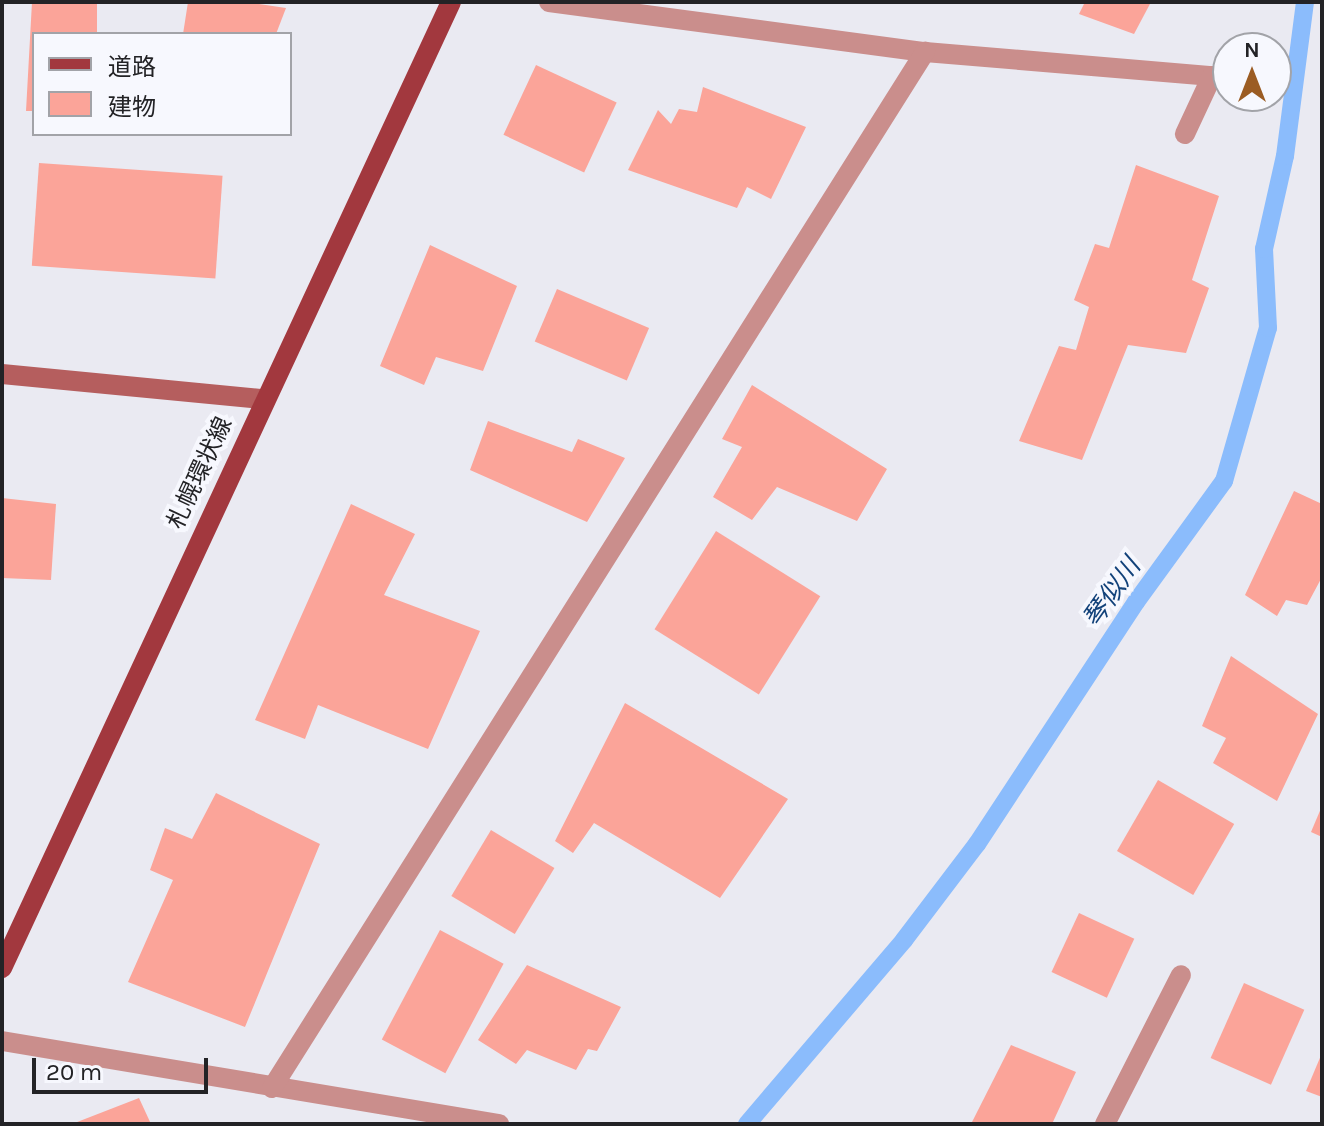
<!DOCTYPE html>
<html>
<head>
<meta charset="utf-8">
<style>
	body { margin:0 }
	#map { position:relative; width:1324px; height:1126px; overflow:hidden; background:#eaeaf2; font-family:Karla,"Noto Sans JP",sans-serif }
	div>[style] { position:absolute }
	.stream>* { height:18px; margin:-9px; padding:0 9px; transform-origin:9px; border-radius:9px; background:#8bbcfc }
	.building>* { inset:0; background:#fba499; transform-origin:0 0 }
	.street>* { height:20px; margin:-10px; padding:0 10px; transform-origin:10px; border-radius:10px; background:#ca8e8c }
	.secondary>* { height:20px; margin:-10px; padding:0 10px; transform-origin:10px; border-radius:10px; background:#b55e5e }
	.primary>* { height:20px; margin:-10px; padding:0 10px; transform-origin:10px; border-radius:10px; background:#a2383e }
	span { translate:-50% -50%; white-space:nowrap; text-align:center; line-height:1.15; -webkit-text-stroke:8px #f7f8fe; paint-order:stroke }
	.street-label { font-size:24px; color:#232326 }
	.water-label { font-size:26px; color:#12427a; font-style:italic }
	.frame { position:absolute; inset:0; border:4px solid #232326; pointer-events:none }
	.legend { position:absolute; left:32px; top:32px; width:260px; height:104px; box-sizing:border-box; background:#f7f8fe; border:2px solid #a2a3a8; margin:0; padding:10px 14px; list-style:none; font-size:24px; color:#232326 }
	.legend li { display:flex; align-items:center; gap:16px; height:40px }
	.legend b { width:40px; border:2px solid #a2a3a8 }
	.north { position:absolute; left:1212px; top:32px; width:80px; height:80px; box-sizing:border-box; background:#f7f8fe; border:2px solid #a2a3a8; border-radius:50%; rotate:0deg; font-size:22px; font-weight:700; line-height:32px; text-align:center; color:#232326 }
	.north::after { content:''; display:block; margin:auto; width:28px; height:36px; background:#9b5c23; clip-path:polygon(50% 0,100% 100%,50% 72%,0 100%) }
	.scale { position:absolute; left:32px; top:1058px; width:176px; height:36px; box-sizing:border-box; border:4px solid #232326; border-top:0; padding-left:10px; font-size:24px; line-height:28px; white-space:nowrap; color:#232326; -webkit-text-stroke:6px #f7f8fe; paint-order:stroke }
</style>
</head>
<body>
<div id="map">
	<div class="stream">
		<i style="left:747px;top:1124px;width:242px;rotate:-49.5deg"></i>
		<i style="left:904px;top:940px;width:121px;rotate:-52.8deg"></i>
		<i style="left:977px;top:844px;width:290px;rotate:-56.7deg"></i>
		<i style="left:1136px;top:602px;width:150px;rotate:-54deg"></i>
		<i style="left:1224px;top:481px;width:159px;rotate:-74deg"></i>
		<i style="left:1268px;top:328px;width:79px;rotate:-92.9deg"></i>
		<i style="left:1264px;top:249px;width:95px;rotate:-77.3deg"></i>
		<i style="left:1285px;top:156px;width:155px;rotate:-82.6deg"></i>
	</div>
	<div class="building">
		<i style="clip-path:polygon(32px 2px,97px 2px,97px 34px,34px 34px,34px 111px,26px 111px)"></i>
		<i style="clip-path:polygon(188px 2px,245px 2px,286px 8px,276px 34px,183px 34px)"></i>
		<i style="clip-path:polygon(1085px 2px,1151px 2px,1134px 34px,1079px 14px)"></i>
		<i style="left:536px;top:65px;width:89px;height:77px;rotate:25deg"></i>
		<i style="clip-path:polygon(703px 87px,806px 127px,771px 199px,747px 187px,737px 208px,628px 170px,658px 110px,671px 124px,679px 109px,697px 112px)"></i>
		<i style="left:39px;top:163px;width:184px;height:103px;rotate:4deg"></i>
		<i style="clip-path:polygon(1136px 165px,1219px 196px,1192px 280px,1209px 288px,1186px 353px,1128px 345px,1082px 460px,1019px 441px,1059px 346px,1076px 350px,1089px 307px,1074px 300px,1095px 244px,1109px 248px)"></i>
		<i style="clip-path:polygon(430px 245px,517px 286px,483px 371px,436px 357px,424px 385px,380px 366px)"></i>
		<i style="left:557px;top:289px;width:100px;height:57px;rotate:23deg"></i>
		<i style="clip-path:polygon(752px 385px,887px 469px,857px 521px,777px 487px,752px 520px,713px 497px,742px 447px,722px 439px)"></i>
		<i style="clip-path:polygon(488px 421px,572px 452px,578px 439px,625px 458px,587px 522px,470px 470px)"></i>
		<i style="clip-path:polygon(1294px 491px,1322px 504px,1322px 577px,1307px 605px,1286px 600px,1277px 616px,1245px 595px)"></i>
		<i style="clip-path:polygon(2px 498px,56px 504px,51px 580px,2px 578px)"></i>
		<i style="clip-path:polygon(351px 504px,415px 534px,384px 595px,480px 631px,428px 749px,318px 705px,305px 739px,255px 720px)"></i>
		<i style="left:716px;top:531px;width:123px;height:116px;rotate:32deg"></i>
		<i style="clip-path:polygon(1231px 656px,1318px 714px,1277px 801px,1213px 763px,1226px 738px,1202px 726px)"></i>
		<i style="clip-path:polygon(625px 703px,788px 799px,720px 898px,594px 823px,573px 853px,555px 841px)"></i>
		<i style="left:1158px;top:780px;width:88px;height:82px;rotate:30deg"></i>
		<i style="clip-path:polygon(216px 793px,320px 844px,245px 1027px,128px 982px,173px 880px,150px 870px,165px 828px,192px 839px)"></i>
		<i style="clip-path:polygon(1322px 806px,1322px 837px,1311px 832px)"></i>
		<i style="left:491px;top:830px;width:74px;height:77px;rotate:31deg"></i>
		<i style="left:1079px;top:913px;width:61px;height:65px;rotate:25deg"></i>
		<i style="left:440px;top:930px;width:72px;height:124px;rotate:28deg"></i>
		<i style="clip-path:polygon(527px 965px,621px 1007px,597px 1051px,588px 1049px,576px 1070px,527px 1050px,516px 1064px,478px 1040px)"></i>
		<i style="left:1244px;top:983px;width:66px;height:82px;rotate:24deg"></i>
		<i style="clip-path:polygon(1011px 1045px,1076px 1072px,1052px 1124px,971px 1124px)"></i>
		<i style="clip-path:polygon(1322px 1053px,1322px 1097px,1306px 1091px)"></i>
		<i style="clip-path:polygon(139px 1098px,151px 1124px,72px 1124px)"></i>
	</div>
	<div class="street">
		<i style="left:549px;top:2px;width:379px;rotate:7.6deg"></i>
		<i style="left:925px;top:52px;width:288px;rotate:4.8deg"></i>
		<i style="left:1212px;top:76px;width:64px;rotate:115deg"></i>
		<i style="left:2px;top:1041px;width:504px;rotate:9.48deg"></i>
		<i style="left:272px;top:1088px;width:1225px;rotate:-57.78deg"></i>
		<i style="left:1105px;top:1124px;width:167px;rotate:-63deg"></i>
	</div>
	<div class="secondary">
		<i style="left:2px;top:374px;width:262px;rotate:5.5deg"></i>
	</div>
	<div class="primary">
		<i style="left:2px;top:968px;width:1065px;rotate:-65.07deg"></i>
	</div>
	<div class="street-label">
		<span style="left:200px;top:473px;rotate:-65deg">札幌環状線</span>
	</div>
	<div class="water-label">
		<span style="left:1112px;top:593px;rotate:-55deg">琴似川</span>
	</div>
	<div class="frame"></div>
	<ul class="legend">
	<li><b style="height:10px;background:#a2383e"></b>道路</li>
	<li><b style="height:22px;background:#fba499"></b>建物</li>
	</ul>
	<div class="north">N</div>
	<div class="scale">20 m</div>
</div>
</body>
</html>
